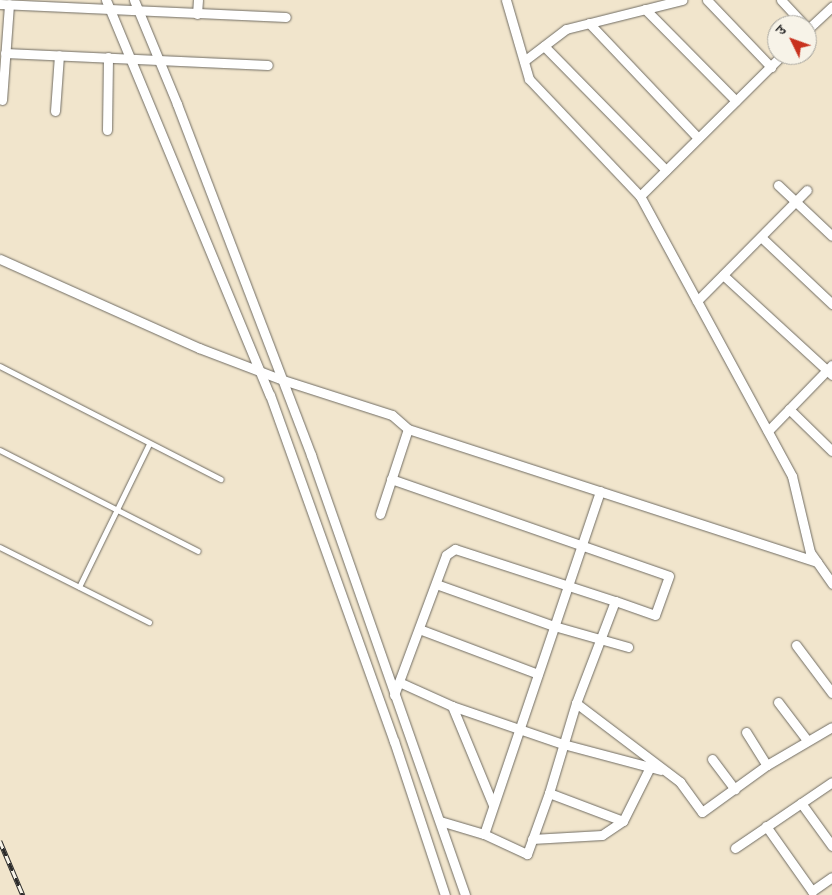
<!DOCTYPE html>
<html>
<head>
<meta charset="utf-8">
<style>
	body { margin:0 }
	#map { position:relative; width:832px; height:895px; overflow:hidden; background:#f1e5cc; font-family:"IM FELL French Canon","Noto Serif Devanagari",serif }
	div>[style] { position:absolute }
	.roads { filter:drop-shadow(0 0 1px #706c63) drop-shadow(0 0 1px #706c63) }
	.lane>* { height:4.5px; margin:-2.25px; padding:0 2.25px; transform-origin:2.25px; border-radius:2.25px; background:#fff }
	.street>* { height:9px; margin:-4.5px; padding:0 4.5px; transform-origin:4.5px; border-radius:4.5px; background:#fff }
	.rail>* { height:4.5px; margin-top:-2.25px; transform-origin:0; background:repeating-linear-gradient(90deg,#f7f3e8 0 8px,#2b2b2b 0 16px); box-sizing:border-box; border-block:1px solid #2b2b2b }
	span { translate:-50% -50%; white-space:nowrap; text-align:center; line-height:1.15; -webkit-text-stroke:4.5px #f7f3e8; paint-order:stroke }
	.north { position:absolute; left:767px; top:15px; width:50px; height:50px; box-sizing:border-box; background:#f7f3e8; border:1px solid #a5a39c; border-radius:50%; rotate:312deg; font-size:14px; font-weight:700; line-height:20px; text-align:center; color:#2b2b2b }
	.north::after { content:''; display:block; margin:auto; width:18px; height:22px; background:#c8321e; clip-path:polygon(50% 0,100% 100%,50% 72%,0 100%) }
</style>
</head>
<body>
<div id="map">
	<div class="roads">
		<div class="lane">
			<i style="left:0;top:366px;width:248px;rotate:27.1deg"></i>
			<i style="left:0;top:450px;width:222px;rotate:27deg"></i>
			<i style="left:0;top:547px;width:167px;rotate:26.7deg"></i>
			<i style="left:79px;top:587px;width:159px;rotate:-63.9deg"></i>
		</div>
		<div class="street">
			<i style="left:106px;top:0;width:428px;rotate:67.5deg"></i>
			<i style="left:270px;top:395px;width:368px;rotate:70.3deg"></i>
			<i style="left:394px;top:741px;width:162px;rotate:71.7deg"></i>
			<i style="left:134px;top:0;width:113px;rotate:67.5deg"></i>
			<i style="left:177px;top:104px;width:376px;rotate:69.1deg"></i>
			<i style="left:311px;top:455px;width:466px;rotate:70.7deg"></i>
			<i style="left:506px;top:0;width:82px;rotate:73.8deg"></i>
			<i style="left:529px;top:79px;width:161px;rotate:46.5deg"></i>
			<i style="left:640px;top:196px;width:319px;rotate:61.5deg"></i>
			<i style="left:792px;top:476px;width:78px;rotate:76.7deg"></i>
			<i style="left:810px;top:552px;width:39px;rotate:55deg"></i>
			<i style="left:707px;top:0;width:93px;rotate:46.3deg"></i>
			<i style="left:781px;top:0;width:34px;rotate:47deg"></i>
			<i style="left:0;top:4px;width:286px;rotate:2.6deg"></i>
			<i style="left:645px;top:9px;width:129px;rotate:45.3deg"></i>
			<i style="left:197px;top:14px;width:14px;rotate:-86deg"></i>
			<i style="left:589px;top:23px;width:158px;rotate:46.5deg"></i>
			<i style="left:808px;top:29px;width:33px;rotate:-43deg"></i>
			<i style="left:544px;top:46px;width:174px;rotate:45.5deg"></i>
			<i style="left:5px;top:53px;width:263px;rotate:2.6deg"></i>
			<i style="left:524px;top:61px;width:53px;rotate:-37.3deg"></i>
			<i style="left:566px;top:29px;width:120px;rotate:-14deg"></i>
			<i style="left:2px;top:100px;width:96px;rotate:-85.8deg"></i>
			<i style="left:55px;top:111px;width:56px;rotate:-85.9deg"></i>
			<i style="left:107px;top:130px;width:73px;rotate:-89.2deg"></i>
			<i style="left:778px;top:185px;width:74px;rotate:43.4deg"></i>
			<i style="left:640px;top:196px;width:200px;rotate:-44.8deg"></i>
			<i style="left:761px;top:237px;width:98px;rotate:43.3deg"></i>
			<i style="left:0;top:259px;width:218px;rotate:24.1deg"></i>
			<i style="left:199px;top:348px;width:90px;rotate:20.9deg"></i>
			<i style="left:283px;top:380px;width:114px;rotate:17.8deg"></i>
			<i style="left:392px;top:415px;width:21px;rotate:41deg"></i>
			<i style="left:408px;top:429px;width:430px;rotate:18deg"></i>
			<i style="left:723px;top:275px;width:148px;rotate:42.5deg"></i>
			<i style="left:697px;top:301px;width:156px;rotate:-45.3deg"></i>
			<i style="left:789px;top:409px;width:60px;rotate:44.3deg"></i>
			<i style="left:768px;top:431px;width:92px;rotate:-45.9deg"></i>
			<i style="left:391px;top:479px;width:294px;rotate:19.2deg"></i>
			<i style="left:669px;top:576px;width:41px;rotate:109.7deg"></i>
			<i style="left:655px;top:615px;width:42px;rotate:-160.7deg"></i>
			<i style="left:615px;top:601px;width:109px;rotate:110.9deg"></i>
			<i style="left:576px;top:703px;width:94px;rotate:106.7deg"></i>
			<i style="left:549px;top:793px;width:65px;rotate:109.8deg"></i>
			<i style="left:527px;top:854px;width:47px;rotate:-155.1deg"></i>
			<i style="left:380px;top:514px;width:89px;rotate:-71.8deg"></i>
			<i style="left:436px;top:584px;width:125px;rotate:19.6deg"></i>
			<i style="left:554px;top:626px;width:77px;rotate:15.8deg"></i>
			<i style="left:419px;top:629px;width:127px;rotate:20.7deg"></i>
			<i style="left:796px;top:645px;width:60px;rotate:53.1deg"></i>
			<i style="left:399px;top:682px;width:58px;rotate:24.4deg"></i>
			<i style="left:452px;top:706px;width:117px;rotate:18.9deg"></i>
			<i style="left:563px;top:744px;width:101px;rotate:14.9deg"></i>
			<i style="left:394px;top:695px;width:149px;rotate:-69.6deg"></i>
			<i style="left:446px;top:555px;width:11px;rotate:-34deg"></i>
			<i style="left:455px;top:549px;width:168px;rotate:18deg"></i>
			<i style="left:778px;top:702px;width:48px;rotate:52.7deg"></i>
			<i style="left:576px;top:703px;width:131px;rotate:37.2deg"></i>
			<i style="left:680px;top:782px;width:37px;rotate:54deg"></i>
			<i style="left:702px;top:812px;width:80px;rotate:-35.9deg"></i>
			<i style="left:767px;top:765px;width:75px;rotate:-30.3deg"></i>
			<i style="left:452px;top:706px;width:107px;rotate:67.5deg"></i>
			<i style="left:746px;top:732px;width:39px;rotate:58deg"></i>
			<i style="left:712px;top:759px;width:38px;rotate:53deg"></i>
			<i style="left:549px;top:793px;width:79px;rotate:20.7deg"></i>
			<i style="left:801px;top:803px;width:53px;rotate:54.2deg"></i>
			<i style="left:440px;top:821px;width:46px;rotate:16.5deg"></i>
			<i style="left:484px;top:834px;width:362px;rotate:-71.3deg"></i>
			<i style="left:766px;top:826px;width:80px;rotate:54.7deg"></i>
			<i style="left:812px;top:891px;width:24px;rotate:-35deg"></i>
			<i style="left:532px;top:839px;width:70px;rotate:-3.3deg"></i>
			<i style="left:602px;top:835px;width:25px;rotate:-34deg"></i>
			<i style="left:623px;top:821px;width:60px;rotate:-63.4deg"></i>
			<i style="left:735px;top:848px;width:117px;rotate:-34.2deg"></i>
		</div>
	</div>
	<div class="rail">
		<i style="left:0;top:841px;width:59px;rotate:66.9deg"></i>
	</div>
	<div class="north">उ</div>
</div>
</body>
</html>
